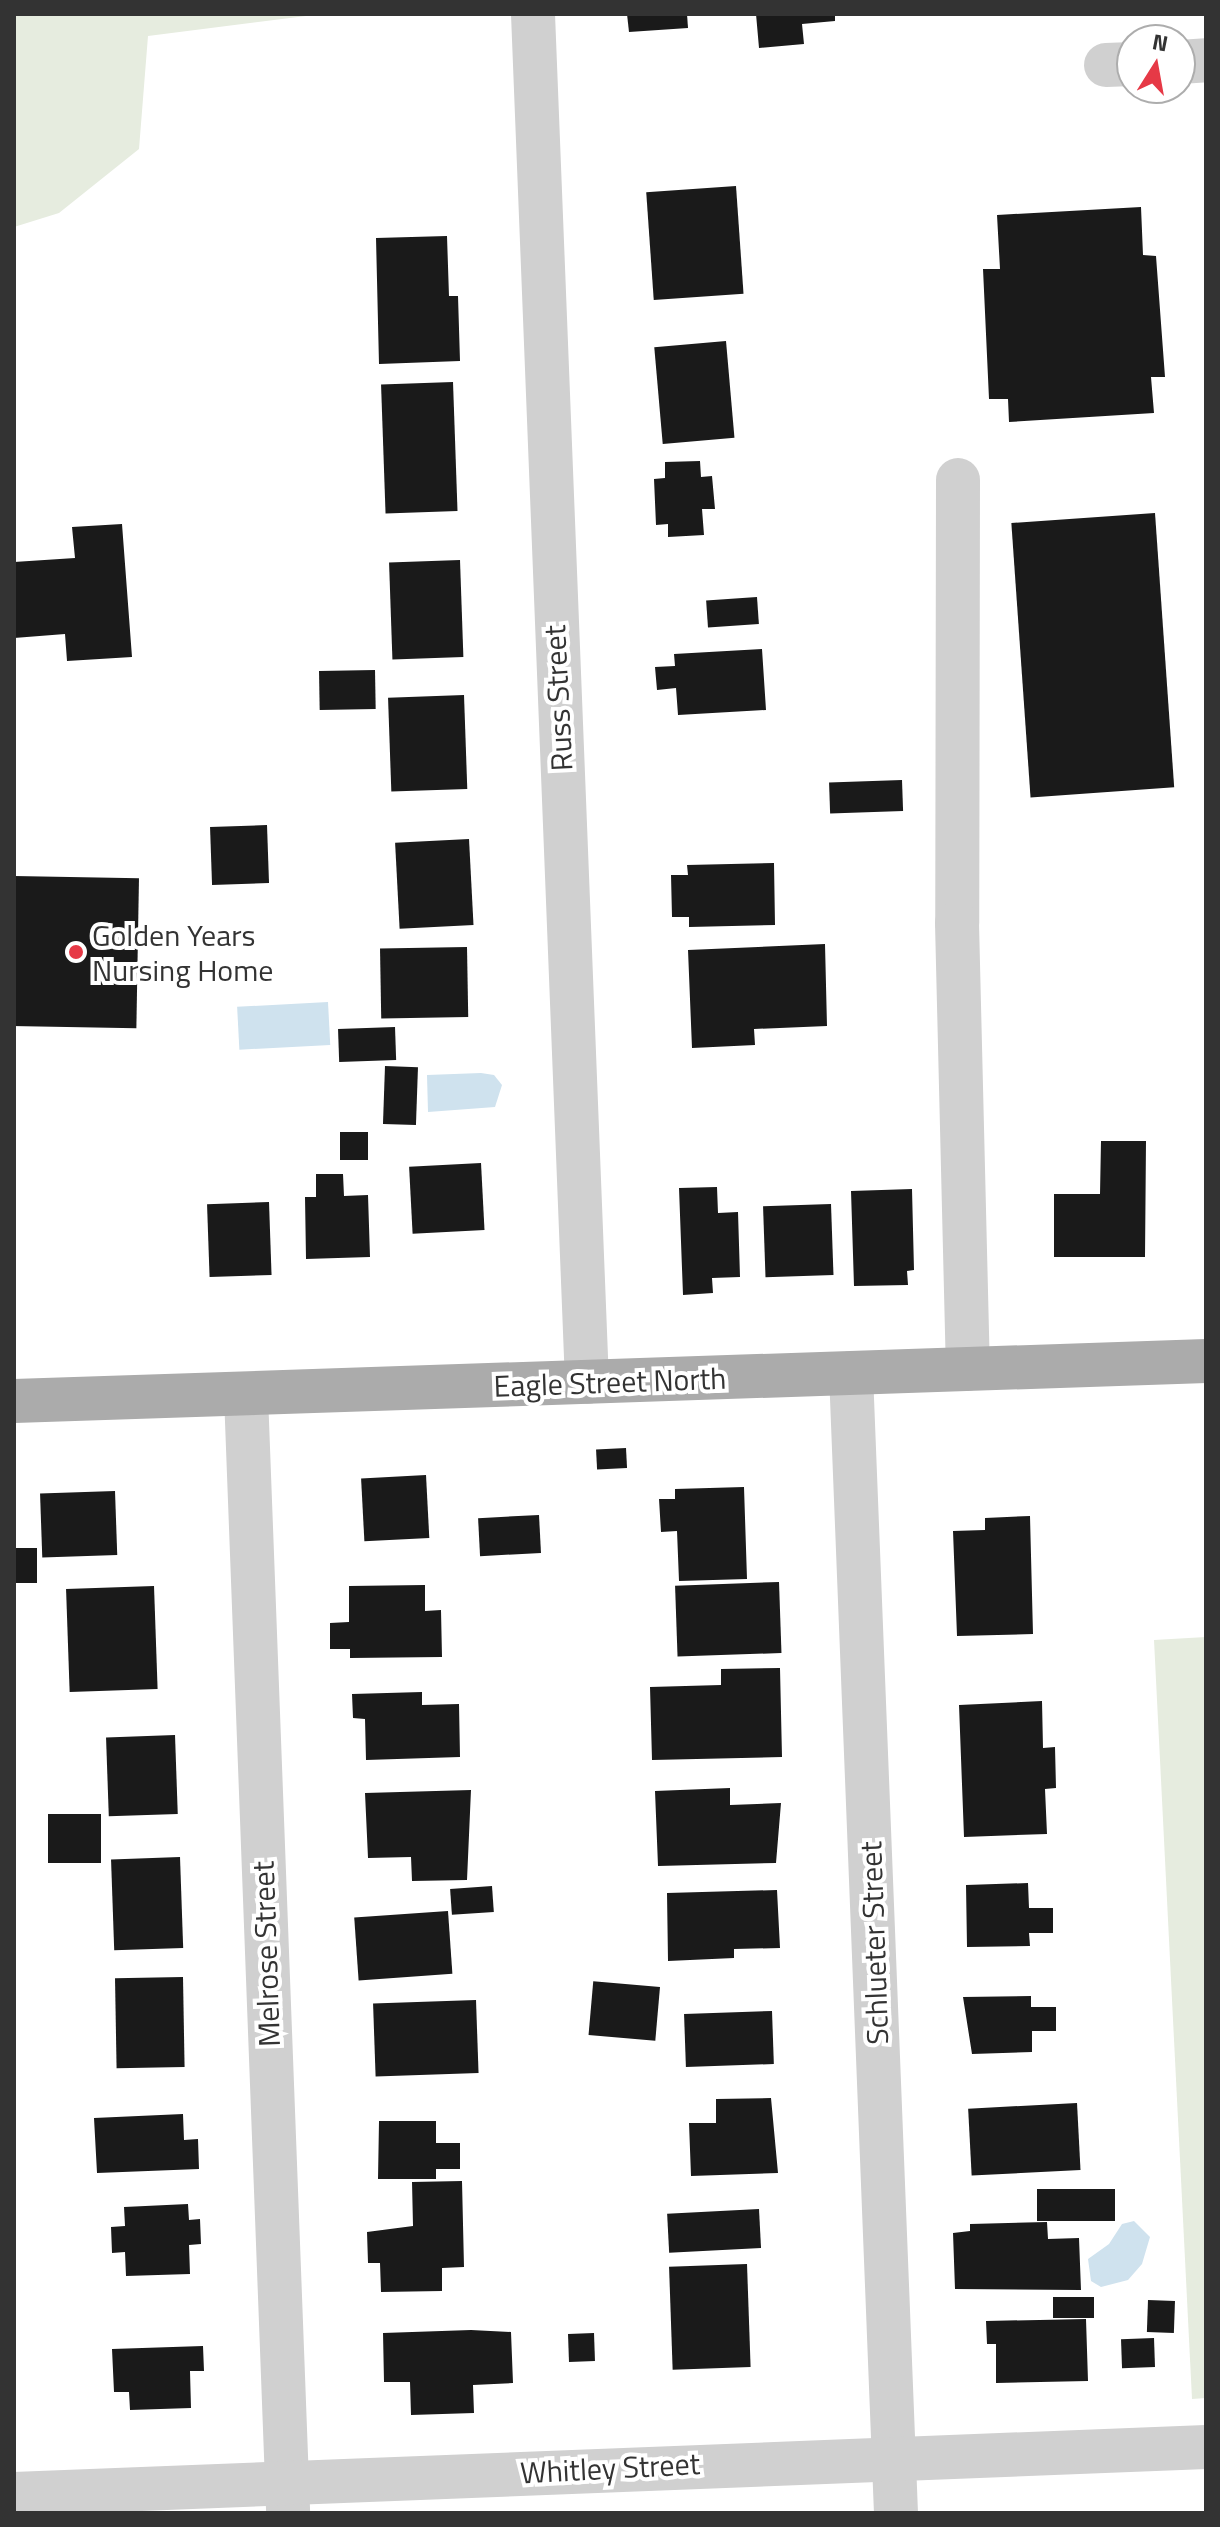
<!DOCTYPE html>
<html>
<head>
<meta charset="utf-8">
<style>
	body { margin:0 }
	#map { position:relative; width:1220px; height:2527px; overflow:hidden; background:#fff; font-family:"Titillium Web",sans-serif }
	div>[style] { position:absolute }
	.green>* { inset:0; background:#e6ecdf }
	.water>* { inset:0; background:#cfe2ee; transform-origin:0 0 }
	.building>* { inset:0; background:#1a1a1a; transform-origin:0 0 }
	.minor>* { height:44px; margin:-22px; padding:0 22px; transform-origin:22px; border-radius:22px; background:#d0d0d0 }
	.major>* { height:44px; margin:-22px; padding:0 22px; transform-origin:22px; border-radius:22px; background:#ababab }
	.dots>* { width:22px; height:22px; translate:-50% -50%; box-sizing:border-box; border:4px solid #fff; border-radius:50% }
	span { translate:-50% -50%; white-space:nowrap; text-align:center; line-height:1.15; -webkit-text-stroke:8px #fff; paint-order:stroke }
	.street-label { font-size:30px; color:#333 }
	.poi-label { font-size:30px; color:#333 }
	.left { translate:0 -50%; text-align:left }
	.frame { position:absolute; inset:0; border:16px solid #333; pointer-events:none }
	.north { position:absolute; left:1116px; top:24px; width:80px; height:80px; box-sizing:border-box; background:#fff; border:2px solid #adadad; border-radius:50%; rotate:11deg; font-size:22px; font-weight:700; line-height:32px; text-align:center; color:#333 }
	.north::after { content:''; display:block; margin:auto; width:28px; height:36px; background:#e63946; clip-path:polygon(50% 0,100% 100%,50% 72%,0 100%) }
</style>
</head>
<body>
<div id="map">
	<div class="green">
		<i style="clip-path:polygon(14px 14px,322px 14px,148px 36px,139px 149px,59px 213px,14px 227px)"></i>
		<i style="clip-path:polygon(1206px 1637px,1206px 2398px,1192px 2399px,1154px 1640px)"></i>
	</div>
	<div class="water">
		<i style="left:328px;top:1002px;width:43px;height:91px;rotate:87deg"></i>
		<i style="clip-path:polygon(481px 1073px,494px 1075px,502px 1085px,495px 1107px,428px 1112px,427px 1075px)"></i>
		<i style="clip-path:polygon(1134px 2221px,1150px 2237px,1142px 2264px,1128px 2280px,1101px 2287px,1091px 2281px,1088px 2259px,1109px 2244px,1122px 2224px)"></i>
	</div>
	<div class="building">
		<i style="clip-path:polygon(627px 14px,687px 14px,688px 28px,629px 32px)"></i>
		<i style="clip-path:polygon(756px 14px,835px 14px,835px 21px,802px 24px,804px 44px,759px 48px)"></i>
		<i style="left:736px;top:186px;width:108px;height:90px;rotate:86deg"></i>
		<i style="clip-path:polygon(1141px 207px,1143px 255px,1156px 256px,1165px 377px,1151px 377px,1154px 413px,1009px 422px,1008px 399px,989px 399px,983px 269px,1000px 269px,997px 215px)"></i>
		<i style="clip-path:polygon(447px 236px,449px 296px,458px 296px,460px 361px,379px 364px,376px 238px)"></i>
		<i style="left:726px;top:341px;width:97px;height:72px;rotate:85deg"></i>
		<i style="left:453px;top:382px;width:129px;height:72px;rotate:88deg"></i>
		<i style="clip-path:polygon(700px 461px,701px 477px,712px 476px,715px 509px,702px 509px,704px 535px,668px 537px,668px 524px,656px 525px,654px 479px,665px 478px,665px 462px)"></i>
		<i style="left:1155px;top:513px;width:275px;height:144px;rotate:86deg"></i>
		<i style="clip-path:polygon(122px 524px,132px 657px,67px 661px,65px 634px,14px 638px,14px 562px,75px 558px,72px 527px)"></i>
		<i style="left:460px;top:560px;width:97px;height:71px;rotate:88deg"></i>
		<i style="left:757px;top:597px;width:27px;height:51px;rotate:86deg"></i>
		<i style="clip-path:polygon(762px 649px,766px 710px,678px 715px,676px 688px,657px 690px,655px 667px,675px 666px,674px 654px)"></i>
		<i style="left:375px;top:670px;width:39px;height:56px;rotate:89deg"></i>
		<i style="left:464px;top:695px;width:94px;height:76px;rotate:88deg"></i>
		<i style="left:902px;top:780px;width:31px;height:73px;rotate:88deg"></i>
		<i style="left:267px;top:825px;width:58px;height:57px;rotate:88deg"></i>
		<i style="left:469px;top:839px;width:86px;height:74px;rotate:87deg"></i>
		<i style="clip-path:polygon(774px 863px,775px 925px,689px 927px,689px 917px,672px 917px,671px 875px,688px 875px,687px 865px)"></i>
		<i style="left:14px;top:876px;width:125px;height:150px;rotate:1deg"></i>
		<i style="clip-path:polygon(825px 944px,827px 1026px,754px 1029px,755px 1045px,692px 1048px,688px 950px)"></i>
		<i style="left:467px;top:947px;width:70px;height:87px;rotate:89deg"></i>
		<i style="left:395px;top:1027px;width:33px;height:57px;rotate:88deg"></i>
		<i style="left:385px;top:1066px;width:33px;height:58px;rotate:2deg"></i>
		<i style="left:340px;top:1132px;width:28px;height:28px"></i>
		<i style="clip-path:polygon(1101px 1141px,1146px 1141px,1145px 1257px,1054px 1257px,1054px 1194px,1100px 1194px)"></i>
		<i style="left:481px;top:1163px;width:67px;height:72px;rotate:87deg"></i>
		<i style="clip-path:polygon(316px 1174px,343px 1174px,344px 1196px,368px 1195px,370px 1257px,306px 1259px,305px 1197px,316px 1197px)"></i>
		<i style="clip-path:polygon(717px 1187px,718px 1213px,738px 1212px,740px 1277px,712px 1278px,713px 1293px,683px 1295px,679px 1188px)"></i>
		<i style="clip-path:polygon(912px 1189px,914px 1270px,907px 1271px,908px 1285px,854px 1286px,851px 1191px)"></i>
		<i style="left:269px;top:1202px;width:73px;height:62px;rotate:88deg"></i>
		<i style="left:831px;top:1204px;width:71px;height:68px;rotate:88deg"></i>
		<i style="left:626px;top:1448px;width:20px;height:30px;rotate:87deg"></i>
		<i style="left:426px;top:1475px;width:63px;height:65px;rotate:87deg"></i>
		<i style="clip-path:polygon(744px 1487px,747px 1579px,679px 1581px,677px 1531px,661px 1532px,659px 1499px,675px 1499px,675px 1489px)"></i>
		<i style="left:115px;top:1491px;width:64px;height:75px;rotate:88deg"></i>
		<i style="left:539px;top:1515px;width:38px;height:61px;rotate:87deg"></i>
		<i style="clip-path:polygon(1030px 1516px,1033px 1634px,957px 1636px,953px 1531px,985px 1530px,985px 1518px)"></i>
		<i style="left:14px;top:1548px;width:23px;height:35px"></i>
		<i style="left:779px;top:1582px;width:71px;height:104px;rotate:88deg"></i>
		<i style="clip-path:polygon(425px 1585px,425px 1611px,441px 1610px,442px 1657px,350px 1658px,350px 1649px,330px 1649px,330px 1623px,349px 1622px,349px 1586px)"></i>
		<i style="left:154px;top:1586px;width:103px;height:88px;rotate:88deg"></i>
		<i style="clip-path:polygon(780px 1668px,782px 1757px,652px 1760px,650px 1687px,721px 1685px,721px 1669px)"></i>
		<i style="clip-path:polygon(422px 1692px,422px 1705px,459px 1704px,460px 1757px,366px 1760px,365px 1719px,353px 1718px,352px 1694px)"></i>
		<i style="clip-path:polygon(1042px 1701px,1043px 1748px,1055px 1747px,1056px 1788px,1045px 1789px,1047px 1834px,964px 1837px,959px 1705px)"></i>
		<i style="left:175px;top:1735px;width:79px;height:69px;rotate:88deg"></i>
		<i style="clip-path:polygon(730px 1788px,730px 1805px,781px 1803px,776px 1863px,658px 1866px,655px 1791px)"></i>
		<i style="clip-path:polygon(471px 1790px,467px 1880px,412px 1881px,411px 1857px,368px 1858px,365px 1793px)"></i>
		<i style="left:101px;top:1814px;width:49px;height:53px;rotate:90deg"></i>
		<i style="left:180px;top:1857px;width:91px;height:69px;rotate:88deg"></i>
		<i style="clip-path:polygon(1028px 1883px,1029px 1908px,1053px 1908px,1053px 1933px,1029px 1933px,1030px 1946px,967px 1947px,966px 1885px)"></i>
		<i style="left:492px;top:1886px;width:26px;height:42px;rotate:86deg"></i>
		<i style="clip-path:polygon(777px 1890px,780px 1948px,734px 1949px,734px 1958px,668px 1961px,667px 1893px)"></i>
		<i style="left:448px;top:1911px;width:63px;height:94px;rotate:86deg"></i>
		<i style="left:183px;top:1977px;width:90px;height:68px;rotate:89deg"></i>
		<i style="left:660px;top:1987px;width:54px;height:67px;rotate:95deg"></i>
		<i style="clip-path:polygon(1031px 1996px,1031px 2007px,1056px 2007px,1056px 2031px,1032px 2031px,1032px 2052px,972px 2054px,963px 1997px)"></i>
		<i style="left:476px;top:2000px;width:73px;height:103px;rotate:88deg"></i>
		<i style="left:772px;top:2011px;width:53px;height:88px;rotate:88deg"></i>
		<i style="clip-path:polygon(771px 2098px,778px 2173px,691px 2176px,689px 2123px,716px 2123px,716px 2099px)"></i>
		<i style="left:1077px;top:2103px;width:67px;height:109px;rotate:87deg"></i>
		<i style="clip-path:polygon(183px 2114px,184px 2140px,198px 2139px,199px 2169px,97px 2173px,94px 2118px)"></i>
		<i style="clip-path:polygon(379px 2121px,436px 2121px,436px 2143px,460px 2143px,460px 2169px,436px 2169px,436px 2179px,378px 2179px)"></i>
		<i style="clip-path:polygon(462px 2181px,464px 2267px,442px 2268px,442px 2291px,381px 2292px,380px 2263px,368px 2263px,367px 2232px,413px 2226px,412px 2182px)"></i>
		<i style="left:1115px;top:2189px;width:32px;height:78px;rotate:90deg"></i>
		<i style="clip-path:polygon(188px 2204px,189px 2220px,200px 2219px,201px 2244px,189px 2245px,190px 2274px,126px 2276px,125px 2252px,112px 2253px,111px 2227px,125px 2226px,124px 2207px)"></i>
		<i style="left:759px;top:2209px;width:39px;height:92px;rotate:87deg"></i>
		<i style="clip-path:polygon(1047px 2222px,1048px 2239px,1079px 2238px,1081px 2290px,955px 2289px,953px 2233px,970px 2231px,970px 2224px)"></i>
		<i style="left:747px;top:2264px;width:103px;height:78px;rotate:88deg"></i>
		<i style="left:1053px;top:2297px;width:41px;height:21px"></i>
		<i style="left:1148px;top:2300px;width:27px;height:32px;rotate:2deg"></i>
		<i style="clip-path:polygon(1086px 2319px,1088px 2381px,996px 2383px,996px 2344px,987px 2344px,986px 2321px)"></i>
		<i style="clip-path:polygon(471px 2330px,511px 2332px,513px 2383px,473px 2385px,474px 2413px,411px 2415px,410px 2382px,384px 2382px,383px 2333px)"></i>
		<i style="left:594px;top:2333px;width:28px;height:26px;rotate:88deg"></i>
		<i style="left:1154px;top:2338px;width:29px;height:33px;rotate:88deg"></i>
		<i style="clip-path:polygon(203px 2346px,204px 2371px,190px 2371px,191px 2408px,130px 2410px,129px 2392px,114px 2392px,112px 2349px)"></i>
	</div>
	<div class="minor">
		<i style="left:533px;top:14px;width:1369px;rotate:87.74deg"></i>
		<i style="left:1180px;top:62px;width:26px;rotate:-4deg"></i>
		<i style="left:1106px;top:65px;width:26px;rotate:-2deg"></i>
		<i style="left:958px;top:480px;width:443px;rotate:90.1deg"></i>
		<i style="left:957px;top:923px;width:446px;rotate:88.6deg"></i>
		<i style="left:851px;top:1373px;width:1141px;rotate:87.74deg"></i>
		<i style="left:246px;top:1395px;width:1117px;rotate:87.84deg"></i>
		<i style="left:14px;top:2494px;width:1193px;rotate:-2.26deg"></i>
	</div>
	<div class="major">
		<i style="left:14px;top:1401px;width:1193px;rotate:-1.92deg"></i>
	</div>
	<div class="dots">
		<i style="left:76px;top:952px;background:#e63946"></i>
	</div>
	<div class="street-label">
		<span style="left:558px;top:698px;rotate:-93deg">Russ Street</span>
		<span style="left:610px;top:1382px;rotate:-2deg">Eagle Street North</span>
		<span style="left:874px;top:1943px;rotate:-92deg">Schlueter Street</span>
		<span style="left:266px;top:1954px;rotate:-92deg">Melrose Street</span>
		<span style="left:610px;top:2468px;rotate:-3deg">Whitley Street</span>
	</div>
	<div class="poi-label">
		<span class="left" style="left:92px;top:952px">Golden Years<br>Nursing Home</span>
	</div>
	<div class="frame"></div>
	<div class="north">N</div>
</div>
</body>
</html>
